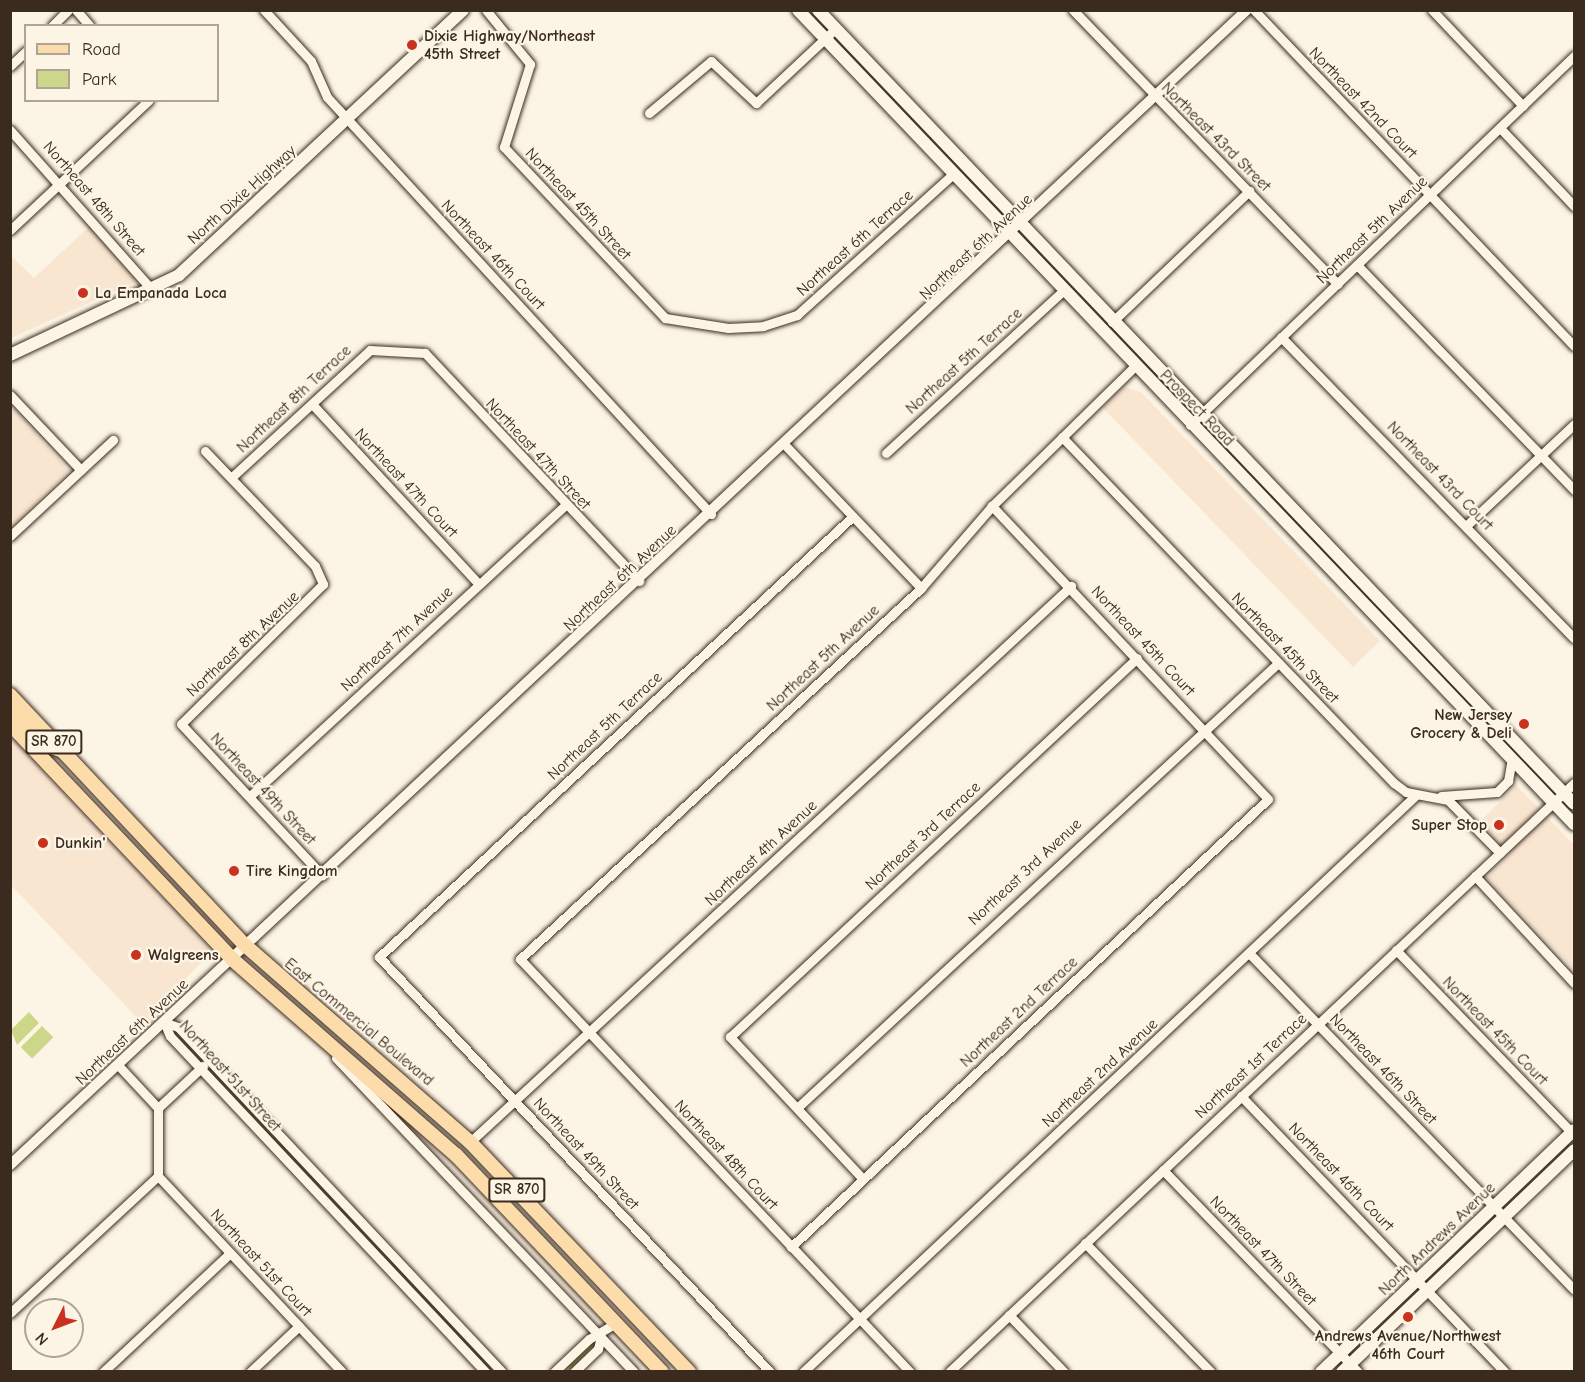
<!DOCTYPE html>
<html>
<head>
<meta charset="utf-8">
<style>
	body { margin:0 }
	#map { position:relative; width:1585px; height:1382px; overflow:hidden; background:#fcf5e5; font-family:"Comic Neue",sans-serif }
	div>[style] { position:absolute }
	.built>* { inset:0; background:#f9e6d1 }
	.green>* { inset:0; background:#ccd78a; transform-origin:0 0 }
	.roads { filter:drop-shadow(0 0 2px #3b2a1e) drop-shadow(0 0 2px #3b2a1e) }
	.minor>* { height:9px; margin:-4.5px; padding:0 4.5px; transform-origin:4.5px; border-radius:4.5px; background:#fcf5e5 }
	.tertiary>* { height:10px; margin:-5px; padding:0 5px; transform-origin:5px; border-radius:5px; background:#fcf5e5 }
	.secondary>* { height:12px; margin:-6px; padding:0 6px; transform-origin:6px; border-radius:6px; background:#fcf5e5 }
	.primary>* { height:14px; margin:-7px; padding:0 7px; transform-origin:7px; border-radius:7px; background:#fddcac }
	.dots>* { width:16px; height:16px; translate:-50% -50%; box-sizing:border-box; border:3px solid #fcf5e5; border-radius:50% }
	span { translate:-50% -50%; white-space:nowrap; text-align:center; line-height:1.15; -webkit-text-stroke:4.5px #fcf5e5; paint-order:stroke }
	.shield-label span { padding:2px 4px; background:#fcf5e5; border:2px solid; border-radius:4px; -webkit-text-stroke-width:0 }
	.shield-label { font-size:15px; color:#3b2a1e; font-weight:700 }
	.poi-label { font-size:16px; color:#3b2a1e; font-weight:700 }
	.left { translate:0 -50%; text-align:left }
	.right { translate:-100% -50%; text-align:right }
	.street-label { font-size:16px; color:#3b2a1e }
	.frame { position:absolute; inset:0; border:12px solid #3b2a1e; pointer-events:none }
	.legend { position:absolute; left:24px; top:24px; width:195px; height:78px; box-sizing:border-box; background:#fcf5e5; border:2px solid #afa495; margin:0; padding:8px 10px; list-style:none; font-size:18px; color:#3b2a1e }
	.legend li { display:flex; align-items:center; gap:12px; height:30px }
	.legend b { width:30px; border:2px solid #afa495 }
	.north { position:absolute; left:24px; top:1298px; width:60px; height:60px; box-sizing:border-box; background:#fcf5e5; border:2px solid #afa495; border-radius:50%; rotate:228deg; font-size:16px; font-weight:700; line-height:24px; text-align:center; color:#3b2a1e }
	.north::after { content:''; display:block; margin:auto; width:21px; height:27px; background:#c8321e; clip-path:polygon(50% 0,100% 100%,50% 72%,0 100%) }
</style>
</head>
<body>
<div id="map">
	<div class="built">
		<i style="clip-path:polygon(92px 224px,142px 279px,11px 338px,10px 255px,34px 278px)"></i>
		<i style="clip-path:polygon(1124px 387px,1141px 392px,1380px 641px,1353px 667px,1103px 408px)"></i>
		<i style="clip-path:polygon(11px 405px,69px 471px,11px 527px)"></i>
		<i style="clip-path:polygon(10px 736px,212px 951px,143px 1024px,11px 885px)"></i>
		<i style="clip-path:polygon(1516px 785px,1574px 845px,1574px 970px,1487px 878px,1510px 854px,1480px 822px)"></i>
	</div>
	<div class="green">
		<i style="clip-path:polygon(29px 1012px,39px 1023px,17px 1045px,11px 1030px)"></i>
		<i style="left:42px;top:1026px;width:16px;height:30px;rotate:45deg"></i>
		<i style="clip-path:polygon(179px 1032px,500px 1371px,488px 1371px,174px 1036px)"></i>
		<i style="clip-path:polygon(589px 1341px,595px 1347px,569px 1371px,557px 1372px)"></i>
	</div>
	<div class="roads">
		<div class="minor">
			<i style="left:76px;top:10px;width:21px;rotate:49deg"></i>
			<i style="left:264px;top:10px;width:69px;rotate:47.3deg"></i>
			<i style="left:311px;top:61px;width:39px;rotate:66deg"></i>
			<i style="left:327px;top:97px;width:567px;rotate:47.36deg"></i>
			<i style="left:486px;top:10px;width:70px;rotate:50.8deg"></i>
			<i style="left:530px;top:64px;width:87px;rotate:107.4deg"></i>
			<i style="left:504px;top:147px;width:235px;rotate:46.7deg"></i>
			<i style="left:665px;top:318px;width:64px;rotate:9deg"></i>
			<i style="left:728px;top:328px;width:35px;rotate:-3deg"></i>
			<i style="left:763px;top:326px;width:36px;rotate:-18deg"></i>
			<i style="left:797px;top:315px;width:209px;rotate:-42.1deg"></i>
			<i style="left:1073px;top:10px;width:381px;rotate:46deg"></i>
			<i style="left:1254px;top:10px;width:464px;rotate:46.4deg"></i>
			<i style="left:1432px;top:10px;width:132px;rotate:46.5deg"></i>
			<i style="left:52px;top:26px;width:23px;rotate:-45deg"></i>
			<i style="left:10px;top:66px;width:22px;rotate:-43deg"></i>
			<i style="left:649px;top:113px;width:81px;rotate:-40deg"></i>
			<i style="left:711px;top:61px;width:62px;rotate:43deg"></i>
			<i style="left:756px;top:103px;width:108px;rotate:-43.1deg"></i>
			<i style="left:1500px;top:128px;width:108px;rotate:46.5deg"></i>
			<i style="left:10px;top:130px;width:214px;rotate:48.4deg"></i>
			<i style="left:10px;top:230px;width:190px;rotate:-43.1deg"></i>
			<i style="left:1357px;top:265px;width:313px;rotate:46deg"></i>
			<i style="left:1112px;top:322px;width:190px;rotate:-43.7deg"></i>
			<i style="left:1281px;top:337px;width:420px;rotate:45.8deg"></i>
			<i style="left:10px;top:395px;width:103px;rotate:46.6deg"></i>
			<i style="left:312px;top:404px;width:244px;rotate:47.2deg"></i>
			<i style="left:1190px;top:425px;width:533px;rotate:-43.86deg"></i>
			<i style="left:1062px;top:437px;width:480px;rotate:46.2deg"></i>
			<i style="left:1394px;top:783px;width:15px;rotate:37deg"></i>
			<i style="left:1406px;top:792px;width:43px;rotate:10.8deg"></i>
			<i style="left:1448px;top:800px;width:74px;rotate:45.5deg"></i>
			<i style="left:784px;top:444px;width:199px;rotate:46.4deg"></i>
			<i style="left:205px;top:451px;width:159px;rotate:46.3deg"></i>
			<i style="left:315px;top:566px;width:20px;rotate:66deg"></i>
			<i style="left:323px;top:584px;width:199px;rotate:135.4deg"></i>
			<i style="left:181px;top:724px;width:207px;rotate:47deg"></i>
			<i style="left:886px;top:453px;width:239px;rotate:-42.5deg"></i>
			<i style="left:233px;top:476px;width:186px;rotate:-42.6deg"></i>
			<i style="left:370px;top:350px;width:55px;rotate:3.1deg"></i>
			<i style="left:425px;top:353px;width:313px;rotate:46.8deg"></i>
			<i style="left:1467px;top:525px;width:147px;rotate:-43.3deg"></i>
			<i style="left:10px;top:536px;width:141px;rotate:-43deg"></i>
			<i style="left:250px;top:796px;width:429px;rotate:-42.7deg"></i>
			<i style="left:1441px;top:796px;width:56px;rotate:-4.1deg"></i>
			<i style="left:1497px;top:792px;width:16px;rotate:-45deg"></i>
			<i style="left:1508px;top:781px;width:22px;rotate:-80deg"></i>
			<i style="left:1475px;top:876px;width:146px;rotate:47.2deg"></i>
			<i style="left:1396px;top:950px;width:257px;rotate:46.1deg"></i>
			<i style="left:1249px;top:953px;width:468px;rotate:46deg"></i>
			<i style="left:164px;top:1022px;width:15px;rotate:20deg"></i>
			<i style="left:178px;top:1027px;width:473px;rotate:46.8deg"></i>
			<i style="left:164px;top:1022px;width:15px;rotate:67deg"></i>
			<i style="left:170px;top:1036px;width:461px;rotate:46.8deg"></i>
			<i style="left:336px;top:1058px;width:433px;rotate:46.5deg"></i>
			<i style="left:118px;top:1065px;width:59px;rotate:47.1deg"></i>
			<i style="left:1241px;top:1096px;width:382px;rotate:46.3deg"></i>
			<i style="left:797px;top:1108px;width:655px;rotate:-42.77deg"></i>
			<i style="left:470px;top:1142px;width:819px;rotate:-42.77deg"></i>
			<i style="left:1163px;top:1170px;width:281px;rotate:46deg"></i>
			<i style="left:158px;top:1176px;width:269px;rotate:46.8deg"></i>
			<i style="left:863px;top:1179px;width:195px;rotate:-133.1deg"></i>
			<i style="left:730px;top:1037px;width:556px;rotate:-42.96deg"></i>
			<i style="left:1085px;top:1243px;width:180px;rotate:45.7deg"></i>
			<i style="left:791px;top:1247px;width:654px;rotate:-43.2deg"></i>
			<i style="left:1268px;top:799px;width:403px;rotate:-133.3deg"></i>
			<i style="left:10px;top:1313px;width:202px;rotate:-42.8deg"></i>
			<i style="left:158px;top:1176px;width:68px;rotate:-90deg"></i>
			<i style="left:158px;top:1108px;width:62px;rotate:-43deg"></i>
			<i style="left:1009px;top:1315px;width:79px;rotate:46deg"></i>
			<i style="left:103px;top:1372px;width:174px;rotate:-43.1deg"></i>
			<i style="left:250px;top:1372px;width:67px;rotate:-43.2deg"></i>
			<i style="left:554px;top:1372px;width:48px;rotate:-43.3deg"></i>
			<i style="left:589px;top:1339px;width:31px;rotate:-31deg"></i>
			<i style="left:574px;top:1372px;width:33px;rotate:-44deg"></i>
			<i style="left:598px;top:1349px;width:13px;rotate:-77deg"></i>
			<i style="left:770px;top:1372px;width:570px;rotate:-133.29deg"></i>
			<i style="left:379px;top:957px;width:646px;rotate:-42.93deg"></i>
			<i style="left:803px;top:1372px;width:842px;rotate:-43.27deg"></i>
			<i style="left:910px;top:1372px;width:568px;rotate:-133.36deg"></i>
			<i style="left:520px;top:959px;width:546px;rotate:-42.77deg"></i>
			<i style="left:921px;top:588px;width:108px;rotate:-49.1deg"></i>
			<i style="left:992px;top:506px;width:199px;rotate:-44.4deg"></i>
			<i style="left:949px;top:1372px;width:859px;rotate:-43.3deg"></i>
		</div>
		<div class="tertiary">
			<i style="left:10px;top:1165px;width:1692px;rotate:-43.04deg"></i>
		</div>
		<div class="secondary">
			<i style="left:798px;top:10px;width:1125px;rotate:46.37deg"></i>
			<i style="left:818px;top:10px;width:1096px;rotate:46.4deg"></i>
			<i style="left:10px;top:355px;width:187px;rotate:-25.3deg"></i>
			<i style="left:179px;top:275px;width:388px;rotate:-43deg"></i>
			<i style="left:1321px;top:1372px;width:350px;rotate:-43.7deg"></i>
			<i style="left:1342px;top:1372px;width:321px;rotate:-43.7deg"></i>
		</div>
		<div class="primary">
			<i style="left:10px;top:695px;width:345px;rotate:46.8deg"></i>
			<i style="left:246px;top:946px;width:298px;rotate:41.2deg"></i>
			<i style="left:470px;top:1142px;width:318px;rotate:46.4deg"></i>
			<i style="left:10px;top:709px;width:48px;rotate:46.7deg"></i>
			<i style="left:43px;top:744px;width:18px;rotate:19deg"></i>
			<i style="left:10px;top:724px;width:323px;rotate:46.6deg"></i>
			<i style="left:232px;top:959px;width:298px;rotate:41.2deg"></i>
			<i style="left:456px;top:1155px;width:299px;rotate:46.5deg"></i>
		</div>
	</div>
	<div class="dots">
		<i style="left:412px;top:45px;background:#c8321e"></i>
		<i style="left:83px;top:293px;background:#c8321e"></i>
		<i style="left:1524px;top:724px;background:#c8321e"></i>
		<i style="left:1499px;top:825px;background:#c8321e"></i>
		<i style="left:43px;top:843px;background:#c8321e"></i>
		<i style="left:234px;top:871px;background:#c8321e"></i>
		<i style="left:136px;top:955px;background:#c8321e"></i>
		<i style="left:1408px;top:1317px;background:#c8321e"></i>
	</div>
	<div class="shield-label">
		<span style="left:54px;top:742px">SR 870</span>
		<span style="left:517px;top:1190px">SR 870</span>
	</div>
	<div class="poi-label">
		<span class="left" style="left:424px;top:45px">Dixie Highway/Northeast<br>45th Street</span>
		<span class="left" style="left:95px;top:293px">La Empanada Loca</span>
		<span class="right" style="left:1512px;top:724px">New Jersey<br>Grocery &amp; Deli</span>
		<span class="right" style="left:1487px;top:825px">Super Stop</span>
		<span class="left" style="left:55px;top:843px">Dunkin'</span>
		<span class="left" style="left:246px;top:871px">Tire Kingdom</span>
		<span class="left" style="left:148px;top:955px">Walgreens</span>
		<span style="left:1408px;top:1345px">Andrews Avenue/Northwest<br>46th Court</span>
	</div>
	<div class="street-label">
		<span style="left:1363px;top:103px;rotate:46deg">Northeast 42nd Court</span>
		<span style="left:1216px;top:137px;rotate:45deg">Northeast 43rd Street</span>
		<span style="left:242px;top:195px;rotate:-42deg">North Dixie Highway</span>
		<span style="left:94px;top:199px;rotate:49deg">Northeast 48th Street</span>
		<span style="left:578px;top:204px;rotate:47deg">Northeast 45th Street</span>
		<span style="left:1372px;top:230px;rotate:-44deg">Northeast 5th Avenue</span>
		<span style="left:855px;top:243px;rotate:-42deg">Northeast 6th Terrace</span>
		<span style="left:976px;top:247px;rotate:-43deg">Northeast 6th Avenue</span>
		<span style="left:493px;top:255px;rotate:47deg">Northeast 46th Court</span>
		<span style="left:964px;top:361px;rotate:-42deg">Northeast 5th Terrace</span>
		<span style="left:294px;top:399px;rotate:-43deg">Northeast 8th Terrace</span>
		<span style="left:1197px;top:408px;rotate:46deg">Prospect Road</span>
		<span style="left:538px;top:454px;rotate:47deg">Northeast 47th Street</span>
		<span style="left:1440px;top:476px;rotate:46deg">Northeast 43rd Court</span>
		<span style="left:406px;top:483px;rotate:47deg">Northeast 47th Court</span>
		<span style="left:620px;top:578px;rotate:-43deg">Northeast 6th Avenue</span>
		<span style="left:397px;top:639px;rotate:-43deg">Northeast 7th Avenue</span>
		<span style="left:1143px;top:641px;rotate:47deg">Northeast 45th Court</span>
		<span style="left:243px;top:644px;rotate:-43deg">Northeast 8th Avenue</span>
		<span style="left:1285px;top:648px;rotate:46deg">Northeast 45th Street</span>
		<span style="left:823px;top:658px;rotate:-43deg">Northeast 5th Avenue</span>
		<span style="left:605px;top:726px;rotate:-43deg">Northeast 5th Terrace</span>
		<span style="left:263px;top:789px;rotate:47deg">Northeast 49th Street</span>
		<span style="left:923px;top:836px;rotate:-43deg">Northeast 3rd Terrace</span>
		<span style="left:761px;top:853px;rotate:-43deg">Northeast 4th Avenue</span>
		<span style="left:1025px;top:872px;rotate:-43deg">Northeast 3rd Avenue</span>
		<span style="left:1019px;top:1012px;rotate:-43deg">Northeast 2nd Terrace</span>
		<span style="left:359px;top:1022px;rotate:40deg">East Commercial Boulevard</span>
		<span style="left:1495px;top:1031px;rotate:46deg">Northeast 45th Court</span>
		<span style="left:132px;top:1032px;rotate:-43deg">Northeast 6th Avenue</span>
		<span style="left:1251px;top:1066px;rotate:-43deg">Northeast 1st Terrace</span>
		<span style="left:1383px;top:1069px;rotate:46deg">Northeast 46th Street</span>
		<span style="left:1100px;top:1073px;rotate:-43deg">Northeast 2nd Avenue</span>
		<span style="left:230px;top:1076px;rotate:48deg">Northeast 51st Street</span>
		<span style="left:586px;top:1154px;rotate:47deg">Northeast 49th Street</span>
		<span style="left:726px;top:1155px;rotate:47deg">Northeast 48th Court</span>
		<span style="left:1341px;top:1177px;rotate:46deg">Northeast 46th Court</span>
		<span style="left:1437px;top:1239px;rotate:-44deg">North Andrews Avenue</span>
		<span style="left:1263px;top:1251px;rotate:46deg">Northeast 47th Street</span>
		<span style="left:261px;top:1263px;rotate:47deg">Northeast 51st Court</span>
	</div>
	<div class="frame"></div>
	<ul class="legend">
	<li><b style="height:8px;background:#fddcac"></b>Road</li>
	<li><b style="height:16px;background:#ccd78a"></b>Park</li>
	</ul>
	<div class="north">N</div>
</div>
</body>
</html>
